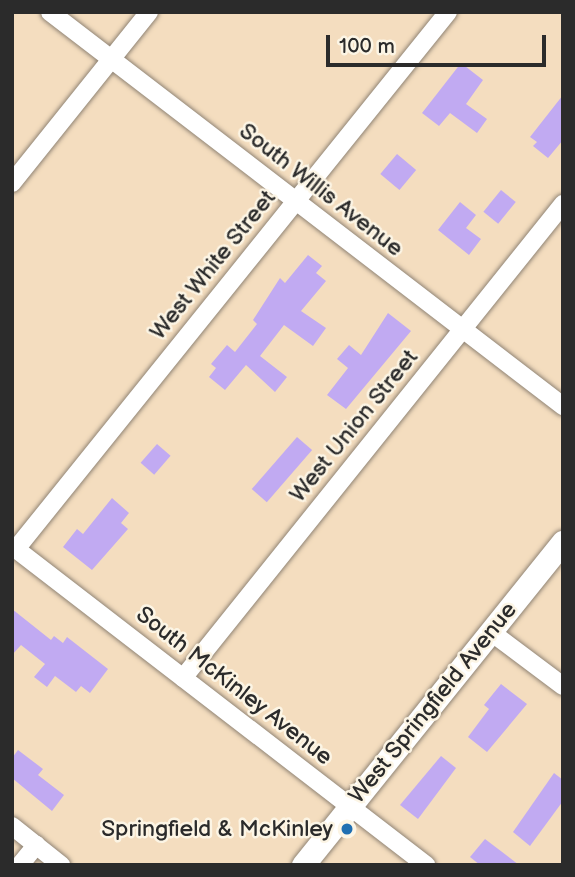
<!DOCTYPE html>
<html>
<head>
<meta charset="utf-8">
<style>
	body { margin:0 }
	#map { position:relative; width:575px; height:877px; overflow:hidden; background:#f4ddbf; font-family:"Balsamiq Sans",sans-serif }
	div>[style] { position:absolute }
	.building>* { inset:0; background:#c1aaf2; transform-origin:0 0 }
	.roads { filter:drop-shadow(0 0 2px #908475) drop-shadow(0 0 2px #908475) }
	.minor>* { height:18px; margin:-9px; padding:0 9px; transform-origin:9px; border-radius:9px; background:#fff }
	.major>* { height:23px; margin:-11.5px; padding:0 11.5px; transform-origin:11.5px; border-radius:11.5px; background:#fff }
	.dots>* { width:19px; height:19px; translate:-50% -50%; box-sizing:border-box; border:4px solid #fcf5e5; border-radius:50% }
	span { translate:-50% -50%; white-space:nowrap; text-align:center; line-height:1.15; -webkit-text-stroke:5px #fcf5e5; paint-order:stroke }
	.street-label { font-size:23px; color:#2b2b2b }
	.poi-label { font-size:23px; color:#2b2b2b }
	.right { translate:-100% -50%; text-align:right }
	.frame { position:absolute; inset:0; border:14px solid #2b2b2b; pointer-events:none }
	.scale { position:absolute; left:326px; top:35px; width:220px; height:32px; box-sizing:border-box; border:4px solid #2b2b2b; border-top:0; padding-left:9px; font-size:21px; line-height:24px; white-space:nowrap; color:#2b2b2b; -webkit-text-stroke:5px #fcf5e5; paint-order:stroke }
</style>
</head>
<body>
<div id="map">
	<div class="building">
		<i style="clip-path:polygon(461px 63px,483px 80px,466px 104px,487px 119px,477px 133px,450px 113px,439px 126px,422px 113px)"></i>
		<i style="clip-path:polygon(563px 95px,563px 140px,548px 158px,533px 146px,537px 142px,530px 137px)"></i>
		<i style="left:397px;top:154px;width:25px;height:26px;rotate:40deg"></i>
		<i style="left:501px;top:190px;width:19px;height:28px;rotate:39deg"></i>
		<i style="clip-path:polygon(460px 202px,476px 215px,466px 228px,481px 239px,469px 255px,438px 230px)"></i>
		<i style="clip-path:polygon(308px 255px,322px 266px,316px 273px,326px 281px,301px 311px,326px 328px,313px 346px,284px 325px,260px 356px,287px 377px,275px 392px,246px 365px,225px 390px,209px 377px,216px 368px,211px 364px,227px 345px,235px 352px,257px 324px,253px 320px,280px 278px,285px 283px)"></i>
		<i style="clip-path:polygon(388px 313px,411px 331px,346px 409px,327px 395px,348px 368px,337px 359px,349px 345px,361px 355px)"></i>
		<i style="left:297px;top:437px;width:20px;height:69px;rotate:41deg"></i>
		<i style="left:157px;top:444px;width:18px;height:25px;rotate:41deg"></i>
		<i style="clip-path:polygon(112px 498px,129px 513px,121px 523px,128px 529px,92px 570px,63px 547px,77px 529px,83px 534px)"></i>
		<i style="clip-path:polygon(12px 609px,51px 640px,54px 636px,63px 643px,67px 637px,108px 669px,90px 693px,81px 686px,76px 692px,55px 676px,47px 687px,34px 677px,45px 664px,21px 645px,12px 655px)"></i>
		<i style="clip-path:polygon(501px 684px,527px 704px,487px 752px,468px 737px,489px 709px,484px 705px)"></i>
		<i style="clip-path:polygon(18px 750px,43px 769px,38px 775px,64px 795px,52px 811px,12px 778px,12px 758px)"></i>
		<i style="clip-path:polygon(441px 756px,456px 768px,418px 819px,400px 805px)"></i>
		<i style="clip-path:polygon(554px 773px,563px 780px,563px 801px,530px 846px,513px 832px)"></i>
		<i style="clip-path:polygon(485px 839px,519px 865px,480px 865px,470px 857px)"></i>
	</div>
	<div class="roads">
		<div class="minor">
			<i style="left:50px;top:12px;width:647px;rotate:37.53deg"></i>
			<i style="left:12px;top:183px;width:219px;rotate:-51.3deg"></i>
			<i style="left:12px;top:546px;width:523px;rotate:37.62deg"></i>
			<i style="left:16px;top:549px;width:689px;rotate:-51.18deg"></i>
			<i style="left:491px;top:632px;width:90px;rotate:36.9deg"></i>
			<i style="left:183px;top:678px;width:608px;rotate:-51.28deg"></i>
			<i style="left:12px;top:826px;width:63px;rotate:38.5deg"></i>
			<i style="left:20px;top:865px;width:26px;rotate:-51deg"></i>
		</div>
		<div class="major">
			<i style="left:303px;top:865px;width:415px;rotate:-51.2deg"></i>
		</div>
	</div>
	<div class="dots">
		<i style="left:347px;top:829px;background:#1f6fb2"></i>
	</div>
	<div class="street-label">
		<span style="left:321px;top:190px;rotate:38deg">South Willis Avenue</span>
		<span style="left:213px;top:265px;rotate:-51deg">West White Street</span>
		<span style="left:354px;top:426px;rotate:-51deg">West Union Street</span>
		<span style="left:234px;top:686px;rotate:38deg">South McKinley Avenue</span>
		<span style="left:433px;top:703px;rotate:-51deg">West Springfield Avenue</span>
	</div>
	<div class="poi-label">
		<span class="right" style="left:333px;top:829px">Springfield &amp; McKinley</span>
	</div>
	<div class="frame"></div>
	<div class="scale">100 m</div>
</div>
</body>
</html>
